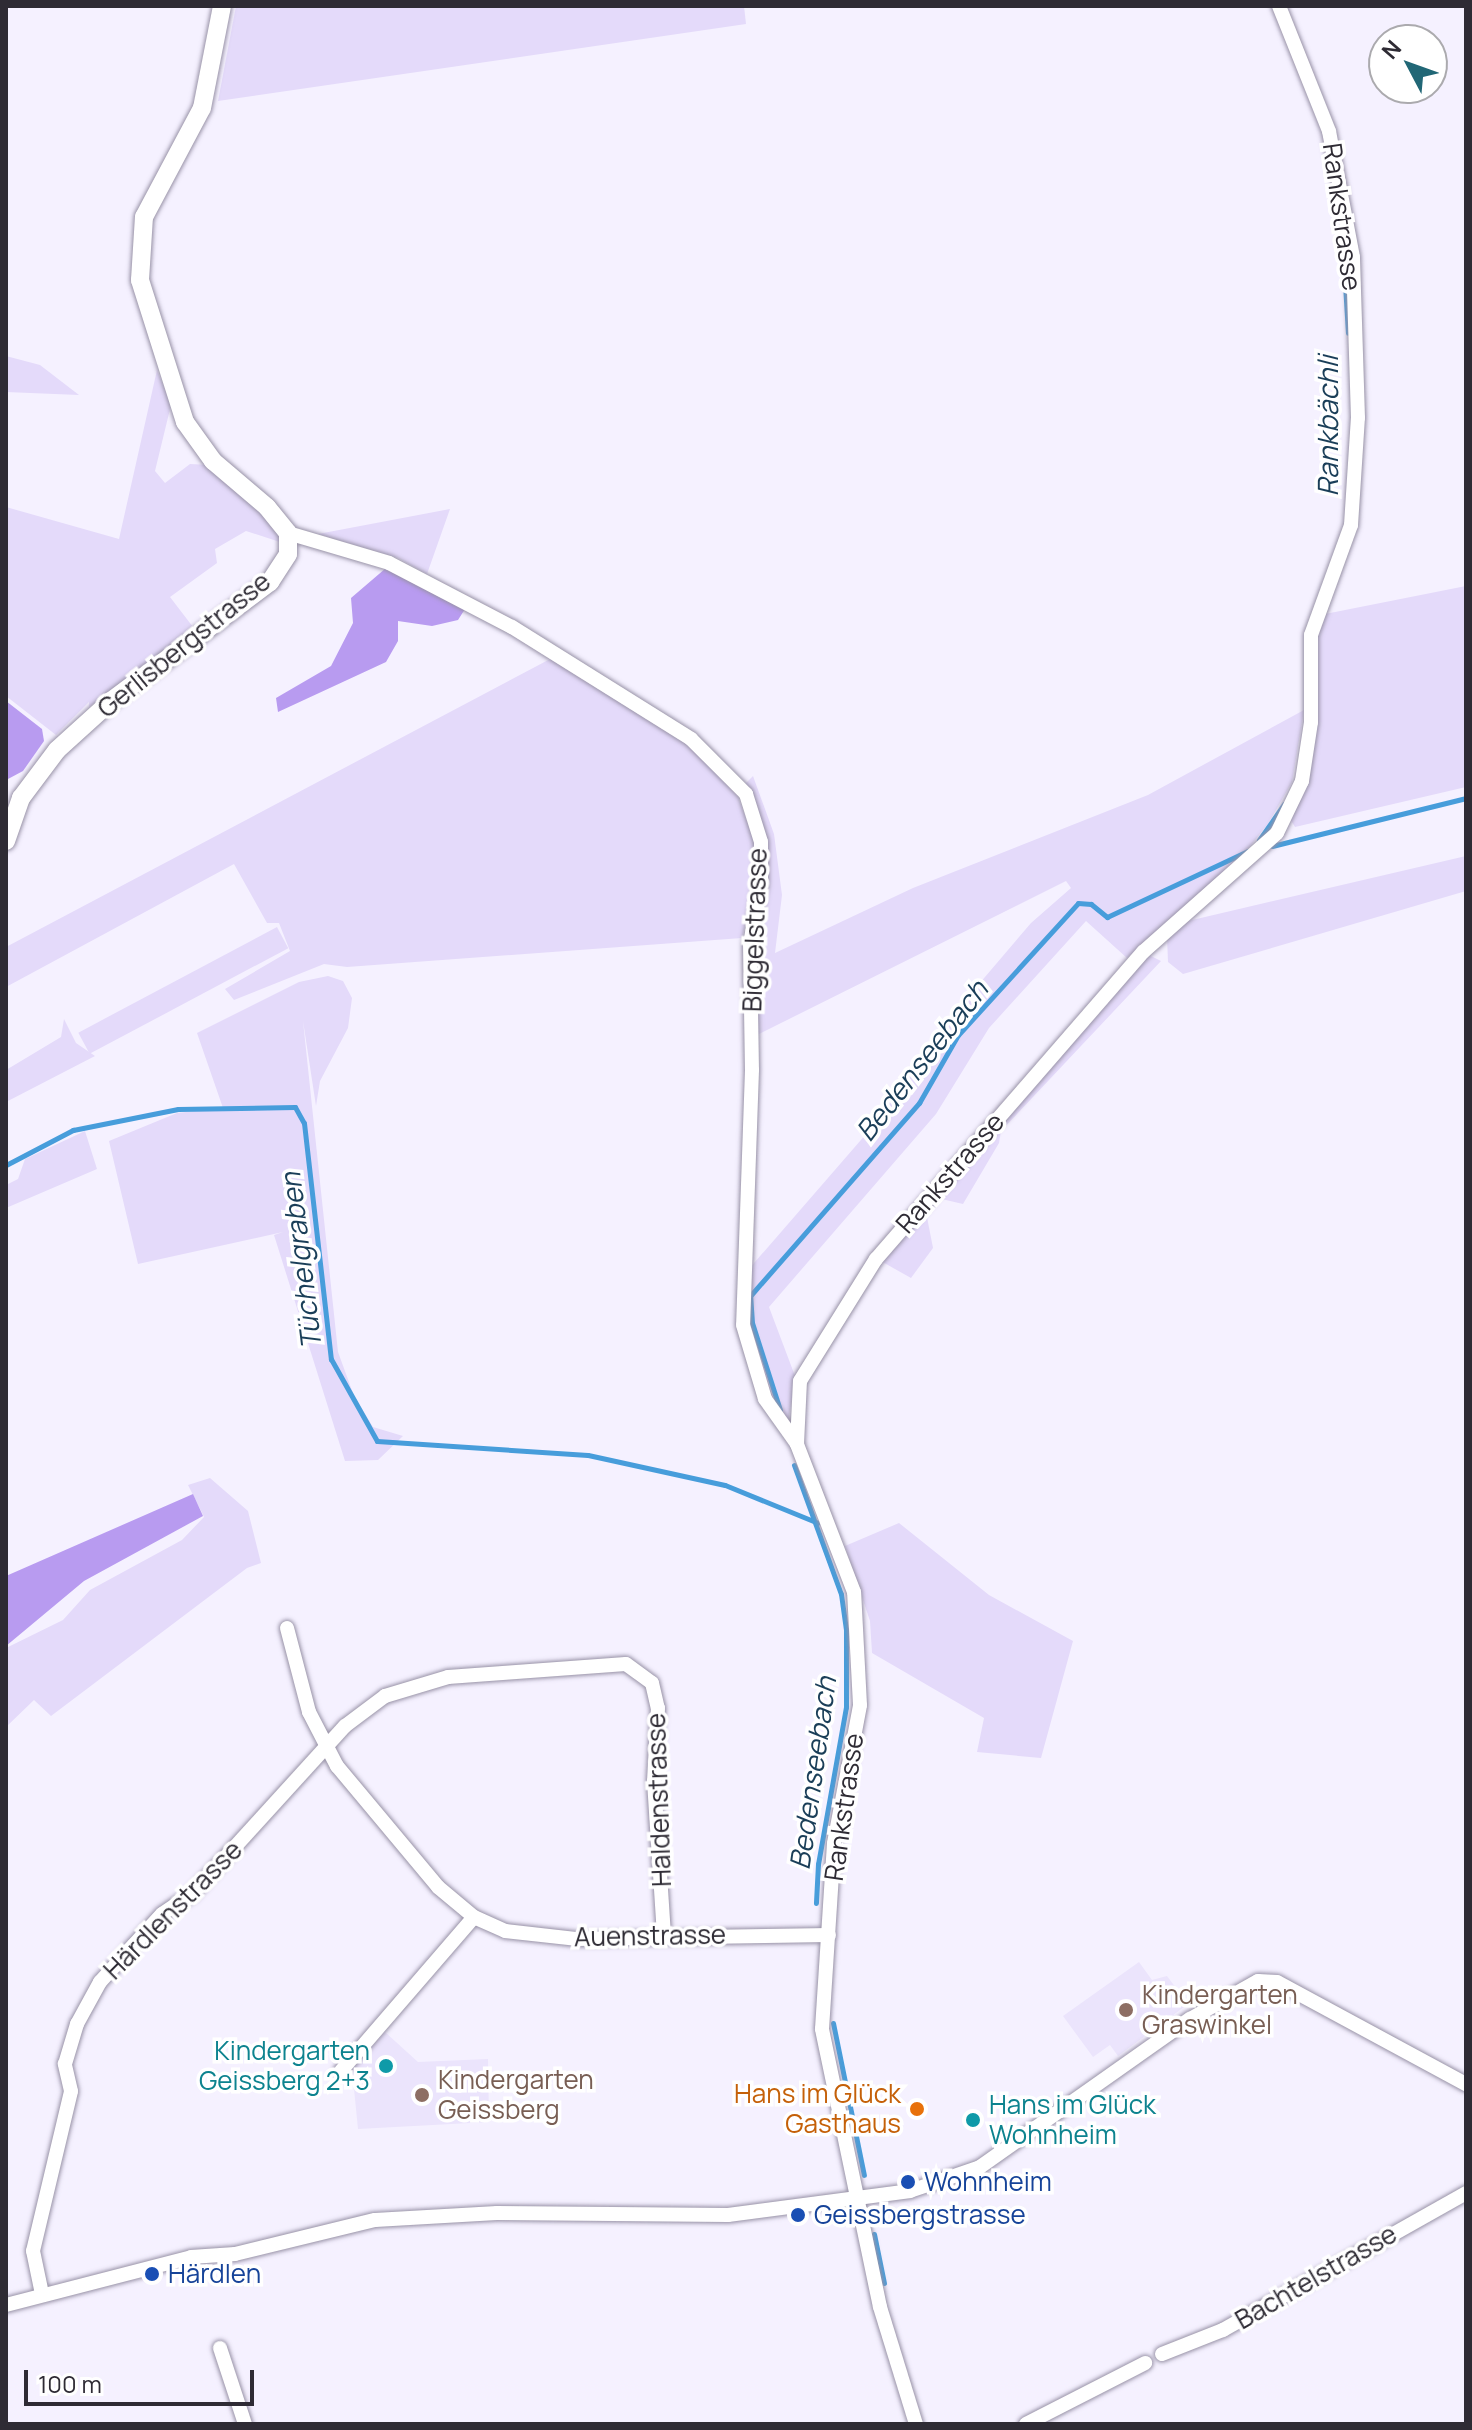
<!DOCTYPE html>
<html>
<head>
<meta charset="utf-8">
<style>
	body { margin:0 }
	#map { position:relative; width:1472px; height:2430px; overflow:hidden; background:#f5f1ff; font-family:Manrope,sans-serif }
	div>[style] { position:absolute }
	.built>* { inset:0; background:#ebe4fc }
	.green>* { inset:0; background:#e4dafa; transform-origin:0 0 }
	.forest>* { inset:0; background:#b89bf0 }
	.stream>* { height:5px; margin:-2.5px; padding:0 2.5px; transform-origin:2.5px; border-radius:2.5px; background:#479ddb }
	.roads { filter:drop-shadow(0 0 2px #9892a7) drop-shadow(0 0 2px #9892a7) }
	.street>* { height:14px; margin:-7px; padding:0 7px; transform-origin:7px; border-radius:7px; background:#fff }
	.secondary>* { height:18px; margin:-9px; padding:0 9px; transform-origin:9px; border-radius:9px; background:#fff }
	.dots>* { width:22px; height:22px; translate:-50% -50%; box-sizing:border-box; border:4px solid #fff; border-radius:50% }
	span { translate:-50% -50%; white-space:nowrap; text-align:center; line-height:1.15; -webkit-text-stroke:7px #fff; paint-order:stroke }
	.street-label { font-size:26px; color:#2e2b34 }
	.education-label { font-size:26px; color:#785e54 }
	.left { translate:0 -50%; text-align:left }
	.culture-label { font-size:26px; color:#0d838f }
	.right { translate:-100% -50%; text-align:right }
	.food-label { font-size:26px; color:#c56008 }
	.transit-label { font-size:26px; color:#164399 }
	.water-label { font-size:28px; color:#1a3e58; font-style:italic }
	.frame { position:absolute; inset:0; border:8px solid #2e2b34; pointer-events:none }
	.north { position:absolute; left:1368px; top:24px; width:80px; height:80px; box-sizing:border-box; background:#fff; border:2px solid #abaaae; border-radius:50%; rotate:311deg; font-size:22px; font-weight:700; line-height:32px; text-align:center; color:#2e2b34 }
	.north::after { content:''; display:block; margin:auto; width:28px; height:36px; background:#216776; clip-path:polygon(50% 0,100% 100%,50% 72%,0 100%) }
	.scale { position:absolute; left:24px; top:2370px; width:230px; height:36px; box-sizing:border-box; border:4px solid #2e2b34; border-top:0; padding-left:10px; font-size:24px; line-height:28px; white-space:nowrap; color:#2e2b34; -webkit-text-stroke:6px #fff; paint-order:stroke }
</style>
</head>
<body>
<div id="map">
	<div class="built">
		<i style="clip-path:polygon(1139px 1962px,1152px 1980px,1167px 1976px,1188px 2004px,1118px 2056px,1110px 2045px,1093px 2057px,1063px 2016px)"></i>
		<i style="clip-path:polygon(385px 2032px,418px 2062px,488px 2059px,489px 2122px,358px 2129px,352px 2069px)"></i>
	</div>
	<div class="green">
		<i style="clip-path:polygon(236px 6px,744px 6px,746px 24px,218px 101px)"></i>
		<i style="clip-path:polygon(6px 356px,40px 365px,79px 395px,6px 392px)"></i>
		<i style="clip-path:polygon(157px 370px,171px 405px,155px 471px,165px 483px,190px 464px,209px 465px,264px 509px,283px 543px,246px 531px,215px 549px,217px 563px,170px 597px,193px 627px,89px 707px,89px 702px,56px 735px,6px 696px,6px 507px,119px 539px)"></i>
		<i style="clip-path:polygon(450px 509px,427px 574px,398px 558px,318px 534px)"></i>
		<i style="clip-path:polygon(1466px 586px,1466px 787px,1295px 827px,1289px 817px,1306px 781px,1316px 635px,1325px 614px)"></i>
		<i style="clip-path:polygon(552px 658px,686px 742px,738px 797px,755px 844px,755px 882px,742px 938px,347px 967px,324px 964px,234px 1000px,225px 989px,290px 951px,279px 923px,267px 923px,234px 864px,6px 987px,6px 947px)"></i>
		<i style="clip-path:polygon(1304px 710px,1292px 782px,1268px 824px,1229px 872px,1127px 958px,1086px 921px,989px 1028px,936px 1114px,769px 1307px,795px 1376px,788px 1423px,770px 1398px,748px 1325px,748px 1270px,880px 1118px,933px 1038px,1031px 923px,1071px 888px,1066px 881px,757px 1035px,755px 945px,765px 883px,745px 784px,753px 776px,774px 834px,782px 895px,775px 953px,913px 888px,1148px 795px)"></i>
		<i style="clip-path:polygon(1466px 856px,1466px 891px,1183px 974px,1168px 962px,1167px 937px,1188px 921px)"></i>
		<i style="left:277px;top:927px;width:24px;height:225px;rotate:62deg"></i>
		<i style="clip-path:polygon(1147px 954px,1161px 961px,1001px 1131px,999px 1143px,963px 1204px,933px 1197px)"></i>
		<i style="clip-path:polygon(328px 976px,343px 981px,352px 998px,348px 1028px,320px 1081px,316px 1106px,303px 1021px,338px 1352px,354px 1396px,373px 1427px,403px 1436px,378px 1460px,345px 1461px,274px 1235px,283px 1232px,138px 1264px,109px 1141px,177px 1113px,223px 1108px,197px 1033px,299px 982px)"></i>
		<i style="clip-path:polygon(64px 1019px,76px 1043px,95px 1056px,6px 1102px,6px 1070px,61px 1037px)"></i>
		<i style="clip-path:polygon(85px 1131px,97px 1169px,6px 1208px,6px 1185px,18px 1179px,25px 1159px)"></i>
		<i style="clip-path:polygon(925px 1207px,933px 1248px,911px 1278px,879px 1260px)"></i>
		<i style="clip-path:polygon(210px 1478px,248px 1511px,261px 1563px,247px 1568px,51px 1716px,34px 1700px,6px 1727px,6px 1648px,63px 1620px,90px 1590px,182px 1540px,204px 1517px,188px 1485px)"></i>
		<i style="clip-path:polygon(899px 1523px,989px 1595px,1073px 1641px,1041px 1758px,977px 1752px,984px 1718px,872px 1653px,870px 1621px,845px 1546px)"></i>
	</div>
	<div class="forest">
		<i style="clip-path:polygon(386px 568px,465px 609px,458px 620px,432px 626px,398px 621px,398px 641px,386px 662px,278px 712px,276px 698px,331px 666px,353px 623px,351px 598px)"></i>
		<i style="clip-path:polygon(6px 701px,42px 729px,44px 741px,23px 771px,8px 779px)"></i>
		<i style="clip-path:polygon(193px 1494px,203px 1516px,84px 1581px,6px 1646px,6px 1576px)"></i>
	</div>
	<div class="stream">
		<i style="left:1342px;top:235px;width:98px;rotate:86.5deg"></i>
		<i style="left:1259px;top:840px;width:44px;rotate:-55.2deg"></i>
		<i style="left:1272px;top:846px;width:200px;rotate:-13.9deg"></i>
		<i style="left:6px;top:1165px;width:76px;rotate:-27.6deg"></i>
		<i style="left:73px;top:1130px;width:107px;rotate:-11.3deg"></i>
		<i style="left:178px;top:1109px;width:117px;rotate:-1deg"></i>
		<i style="left:295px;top:1107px;width:18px;rotate:61deg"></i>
		<i style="left:304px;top:1123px;width:238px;rotate:83.5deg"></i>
		<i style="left:331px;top:1359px;width:94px;rotate:60.7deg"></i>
		<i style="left:377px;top:1441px;width:211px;rotate:3.8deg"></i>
		<i style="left:588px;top:1455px;width:140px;rotate:12.4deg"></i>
		<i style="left:725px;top:1485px;width:100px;rotate:22.2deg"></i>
		<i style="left:780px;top:1410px;width:91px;rotate:-107.8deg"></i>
		<i style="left:752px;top:1323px;width:27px;rotate:-94deg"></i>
		<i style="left:750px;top:1296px;width:257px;rotate:-48.8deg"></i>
		<i style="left:919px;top:1103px;width:78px;rotate:-60.2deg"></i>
		<i style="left:958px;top:1035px;width:178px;rotate:-47.7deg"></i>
		<i style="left:1078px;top:903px;width:13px;rotate:4deg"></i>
		<i style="left:1091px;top:904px;width:21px;rotate:39deg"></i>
		<i style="left:1107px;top:917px;width:156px;rotate:-25.1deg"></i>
		<i style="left:794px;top:1465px;width:137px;rotate:70deg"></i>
		<i style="left:841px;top:1594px;width:37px;rotate:82deg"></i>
		<i style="left:846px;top:1631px;width:76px;rotate:90deg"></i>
		<i style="left:846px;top:1707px;width:159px;rotate:100.1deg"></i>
		<i style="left:818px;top:1864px;width:39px;rotate:93deg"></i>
		<i style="left:833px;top:2023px;width:155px;rotate:78.5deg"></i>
		<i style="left:874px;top:2234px;width:50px;rotate:78.5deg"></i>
	</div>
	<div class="roads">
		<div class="street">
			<i style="left:288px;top:533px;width:105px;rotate:16.5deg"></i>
			<i style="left:389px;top:563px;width:139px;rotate:27.5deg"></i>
			<i style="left:512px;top:627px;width:211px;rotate:32deg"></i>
			<i style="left:691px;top:739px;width:78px;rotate:45deg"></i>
			<i style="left:746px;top:794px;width:50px;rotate:72.6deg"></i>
			<i style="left:761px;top:842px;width:41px;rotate:90deg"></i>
			<i style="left:761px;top:883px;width:62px;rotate:100.2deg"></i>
			<i style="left:750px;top:944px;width:126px;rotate:89.1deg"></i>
			<i style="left:752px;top:1070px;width:255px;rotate:92deg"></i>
			<i style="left:743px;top:1325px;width:77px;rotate:73.4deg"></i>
			<i style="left:765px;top:1399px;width:55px;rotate:54.6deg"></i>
			<i style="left:287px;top:1628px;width:87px;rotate:75.3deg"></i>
			<i style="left:309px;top:1712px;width:61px;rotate:62.6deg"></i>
			<i style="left:337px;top:1766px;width:158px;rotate:50.1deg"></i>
			<i style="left:438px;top:1887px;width:47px;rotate:39.8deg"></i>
			<i style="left:474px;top:1917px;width:34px;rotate:24deg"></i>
			<i style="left:505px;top:1931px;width:71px;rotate:6.4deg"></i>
			<i style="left:576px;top:1939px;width:253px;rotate:-0.9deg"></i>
			<i style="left:341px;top:2071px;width:203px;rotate:-49.2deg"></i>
			<i style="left:42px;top:2294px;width:44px;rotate:-101.8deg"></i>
			<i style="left:33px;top:2251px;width:164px;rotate:-76.6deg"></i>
			<i style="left:71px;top:2091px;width:28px;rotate:-103deg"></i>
			<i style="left:65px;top:2064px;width:42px;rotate:-73.3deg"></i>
			<i style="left:77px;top:2024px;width:48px;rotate:-61.3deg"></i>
			<i style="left:100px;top:1982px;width:92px;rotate:-47.6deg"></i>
			<i style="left:162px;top:1914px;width:36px;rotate:-34deg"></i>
			<i style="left:192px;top:1894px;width:227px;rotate:-47.7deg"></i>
			<i style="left:345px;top:1726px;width:50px;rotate:-36.9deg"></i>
			<i style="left:385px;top:1696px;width:66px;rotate:-16.8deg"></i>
			<i style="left:448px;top:1677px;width:178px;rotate:-4.2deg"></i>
			<i style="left:626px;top:1664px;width:32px;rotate:36deg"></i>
			<i style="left:652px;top:1683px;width:26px;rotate:77deg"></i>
			<i style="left:658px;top:1708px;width:73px;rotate:93.1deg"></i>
			<i style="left:654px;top:1781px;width:153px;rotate:86.3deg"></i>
			<i style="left:6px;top:2305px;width:191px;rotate:-14.5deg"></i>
			<i style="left:191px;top:2257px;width:44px;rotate:-3.9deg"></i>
			<i style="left:235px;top:2254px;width:144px;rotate:-13.7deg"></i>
			<i style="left:375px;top:2220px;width:122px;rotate:-3.3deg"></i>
			<i style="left:497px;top:2213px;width:231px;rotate:0.5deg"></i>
			<i style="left:728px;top:2215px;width:184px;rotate:-7.5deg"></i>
			<i style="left:910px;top:2191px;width:74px;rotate:-18.9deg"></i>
			<i style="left:980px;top:2167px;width:257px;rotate:-35.2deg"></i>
			<i style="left:1190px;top:2019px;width:78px;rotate:-29.2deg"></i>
			<i style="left:1258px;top:1981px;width:19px;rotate:3deg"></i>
			<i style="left:1277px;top:1982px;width:215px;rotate:28.4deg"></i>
			<i style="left:220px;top:2348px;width:80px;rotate:71.8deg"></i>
			<i style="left:1162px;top:2354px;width:66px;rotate:-21.5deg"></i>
			<i style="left:1223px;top:2330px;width:279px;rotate:-29.4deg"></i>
			<i style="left:916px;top:2424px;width:122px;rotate:-107.1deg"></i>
			<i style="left:880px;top:2307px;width:284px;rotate:-101.8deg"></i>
			<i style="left:822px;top:2029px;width:186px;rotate:-86.3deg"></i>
			<i style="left:834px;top:1843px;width:140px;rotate:-79.3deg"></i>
			<i style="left:860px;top:1705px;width:113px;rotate:-93deg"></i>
			<i style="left:854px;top:1592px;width:159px;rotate:-111.1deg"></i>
			<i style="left:797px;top:1444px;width:63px;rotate:-87.3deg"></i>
			<i style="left:800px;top:1381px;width:144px;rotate:-58.1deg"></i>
			<i style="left:876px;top:1259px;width:407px;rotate:-49deg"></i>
			<i style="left:1143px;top:952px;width:179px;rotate:-41.6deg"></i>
			<i style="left:1277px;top:833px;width:58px;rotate:-64.3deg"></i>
			<i style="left:1302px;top:781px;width:60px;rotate:-81.3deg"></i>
			<i style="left:1311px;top:722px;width:87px;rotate:-90deg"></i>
			<i style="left:1311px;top:635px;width:117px;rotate:-70deg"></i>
			<i style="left:1351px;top:525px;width:107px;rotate:-86.3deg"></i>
			<i style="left:1358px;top:418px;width:161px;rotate:-91.8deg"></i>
			<i style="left:1353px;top:257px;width:128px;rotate:-100.8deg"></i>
			<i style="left:1329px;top:131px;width:135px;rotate:-111.8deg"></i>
			<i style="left:1026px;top:2424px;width:134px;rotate:-27.1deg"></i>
		</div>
		<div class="secondary">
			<i style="left:6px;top:841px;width:46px;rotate:-70.8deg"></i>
			<i style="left:21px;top:798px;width:60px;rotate:-53.1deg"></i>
			<i style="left:57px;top:750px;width:73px;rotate:-42.2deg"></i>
			<i style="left:111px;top:701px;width:199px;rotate:-36.8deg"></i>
			<i style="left:270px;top:582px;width:33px;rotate:-57deg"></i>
			<i style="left:288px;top:554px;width:21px;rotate:-90deg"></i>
			<i style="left:288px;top:533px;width:33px;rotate:-129deg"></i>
			<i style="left:267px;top:507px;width:71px;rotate:-139.6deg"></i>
			<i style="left:213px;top:461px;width:48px;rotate:-125.7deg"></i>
			<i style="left:185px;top:422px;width:149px;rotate:-107.6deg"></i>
			<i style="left:140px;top:280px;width:63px;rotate:-86.4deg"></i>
			<i style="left:144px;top:217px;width:123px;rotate:-62deg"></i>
			<i style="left:202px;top:108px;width:104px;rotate:-78.9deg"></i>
		</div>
	</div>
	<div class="dots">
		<i style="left:1126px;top:2010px;background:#8d6e63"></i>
		<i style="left:386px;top:2066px;background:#0f9aa8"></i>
		<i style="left:422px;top:2095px;background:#8d6e63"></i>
		<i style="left:917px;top:2109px;background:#e8710a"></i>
		<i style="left:973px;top:2120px;background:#0f9aa8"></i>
		<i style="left:908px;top:2182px;background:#1a4fb4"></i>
		<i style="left:798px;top:2215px;background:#1a4fb4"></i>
		<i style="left:152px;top:2274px;background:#1a4fb4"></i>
	</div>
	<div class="street-label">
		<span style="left:1342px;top:217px;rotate:82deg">Rankstrasse</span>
		<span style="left:184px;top:645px;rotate:-39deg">Gerlisbergstrasse</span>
		<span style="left:755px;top:930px;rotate:-88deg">Biggelstrasse</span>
		<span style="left:950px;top:1173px;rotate:-49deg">Rankstrasse</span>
		<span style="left:659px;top:1800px;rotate:-92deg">Haldenstrasse</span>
		<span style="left:844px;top:1807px;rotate:-82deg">Rankstrasse</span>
		<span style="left:173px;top:1910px;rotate:-45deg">Härdlenstrasse</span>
		<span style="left:650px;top:1936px;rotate:-1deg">Auenstrasse</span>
		<span style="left:1316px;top:2277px;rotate:-30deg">Bachtelstrasse</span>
	</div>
	<div class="education-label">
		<span class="left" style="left:1142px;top:2010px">Kindergarten<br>Graswinkel</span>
		<span class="left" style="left:438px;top:2095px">Kindergarten<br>Geissberg</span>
	</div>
	<div class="culture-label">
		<span class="right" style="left:370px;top:2066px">Kindergarten<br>Geissberg 2+3</span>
		<span class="left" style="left:989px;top:2120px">Hans im Glück<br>Wohnheim</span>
	</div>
	<div class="food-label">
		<span class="right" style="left:901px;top:2109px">Hans im Glück<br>Gasthaus</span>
	</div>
	<div class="transit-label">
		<span class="left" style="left:924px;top:2182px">Wohnheim</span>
		<span class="left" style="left:814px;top:2215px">Geissbergstrasse</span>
		<span class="left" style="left:168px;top:2274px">Härdlen</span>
	</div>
	<div class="water-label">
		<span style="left:1327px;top:426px;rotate:-90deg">Rankbächli</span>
		<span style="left:921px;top:1060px;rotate:-52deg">Bedenseebach</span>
		<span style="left:300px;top:1261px;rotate:-97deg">Tüchelgraben</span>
		<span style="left:812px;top:1773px;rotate:-82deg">Bedenseebach</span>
	</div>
	<div class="frame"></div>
	<div class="north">N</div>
	<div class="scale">100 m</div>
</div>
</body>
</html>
